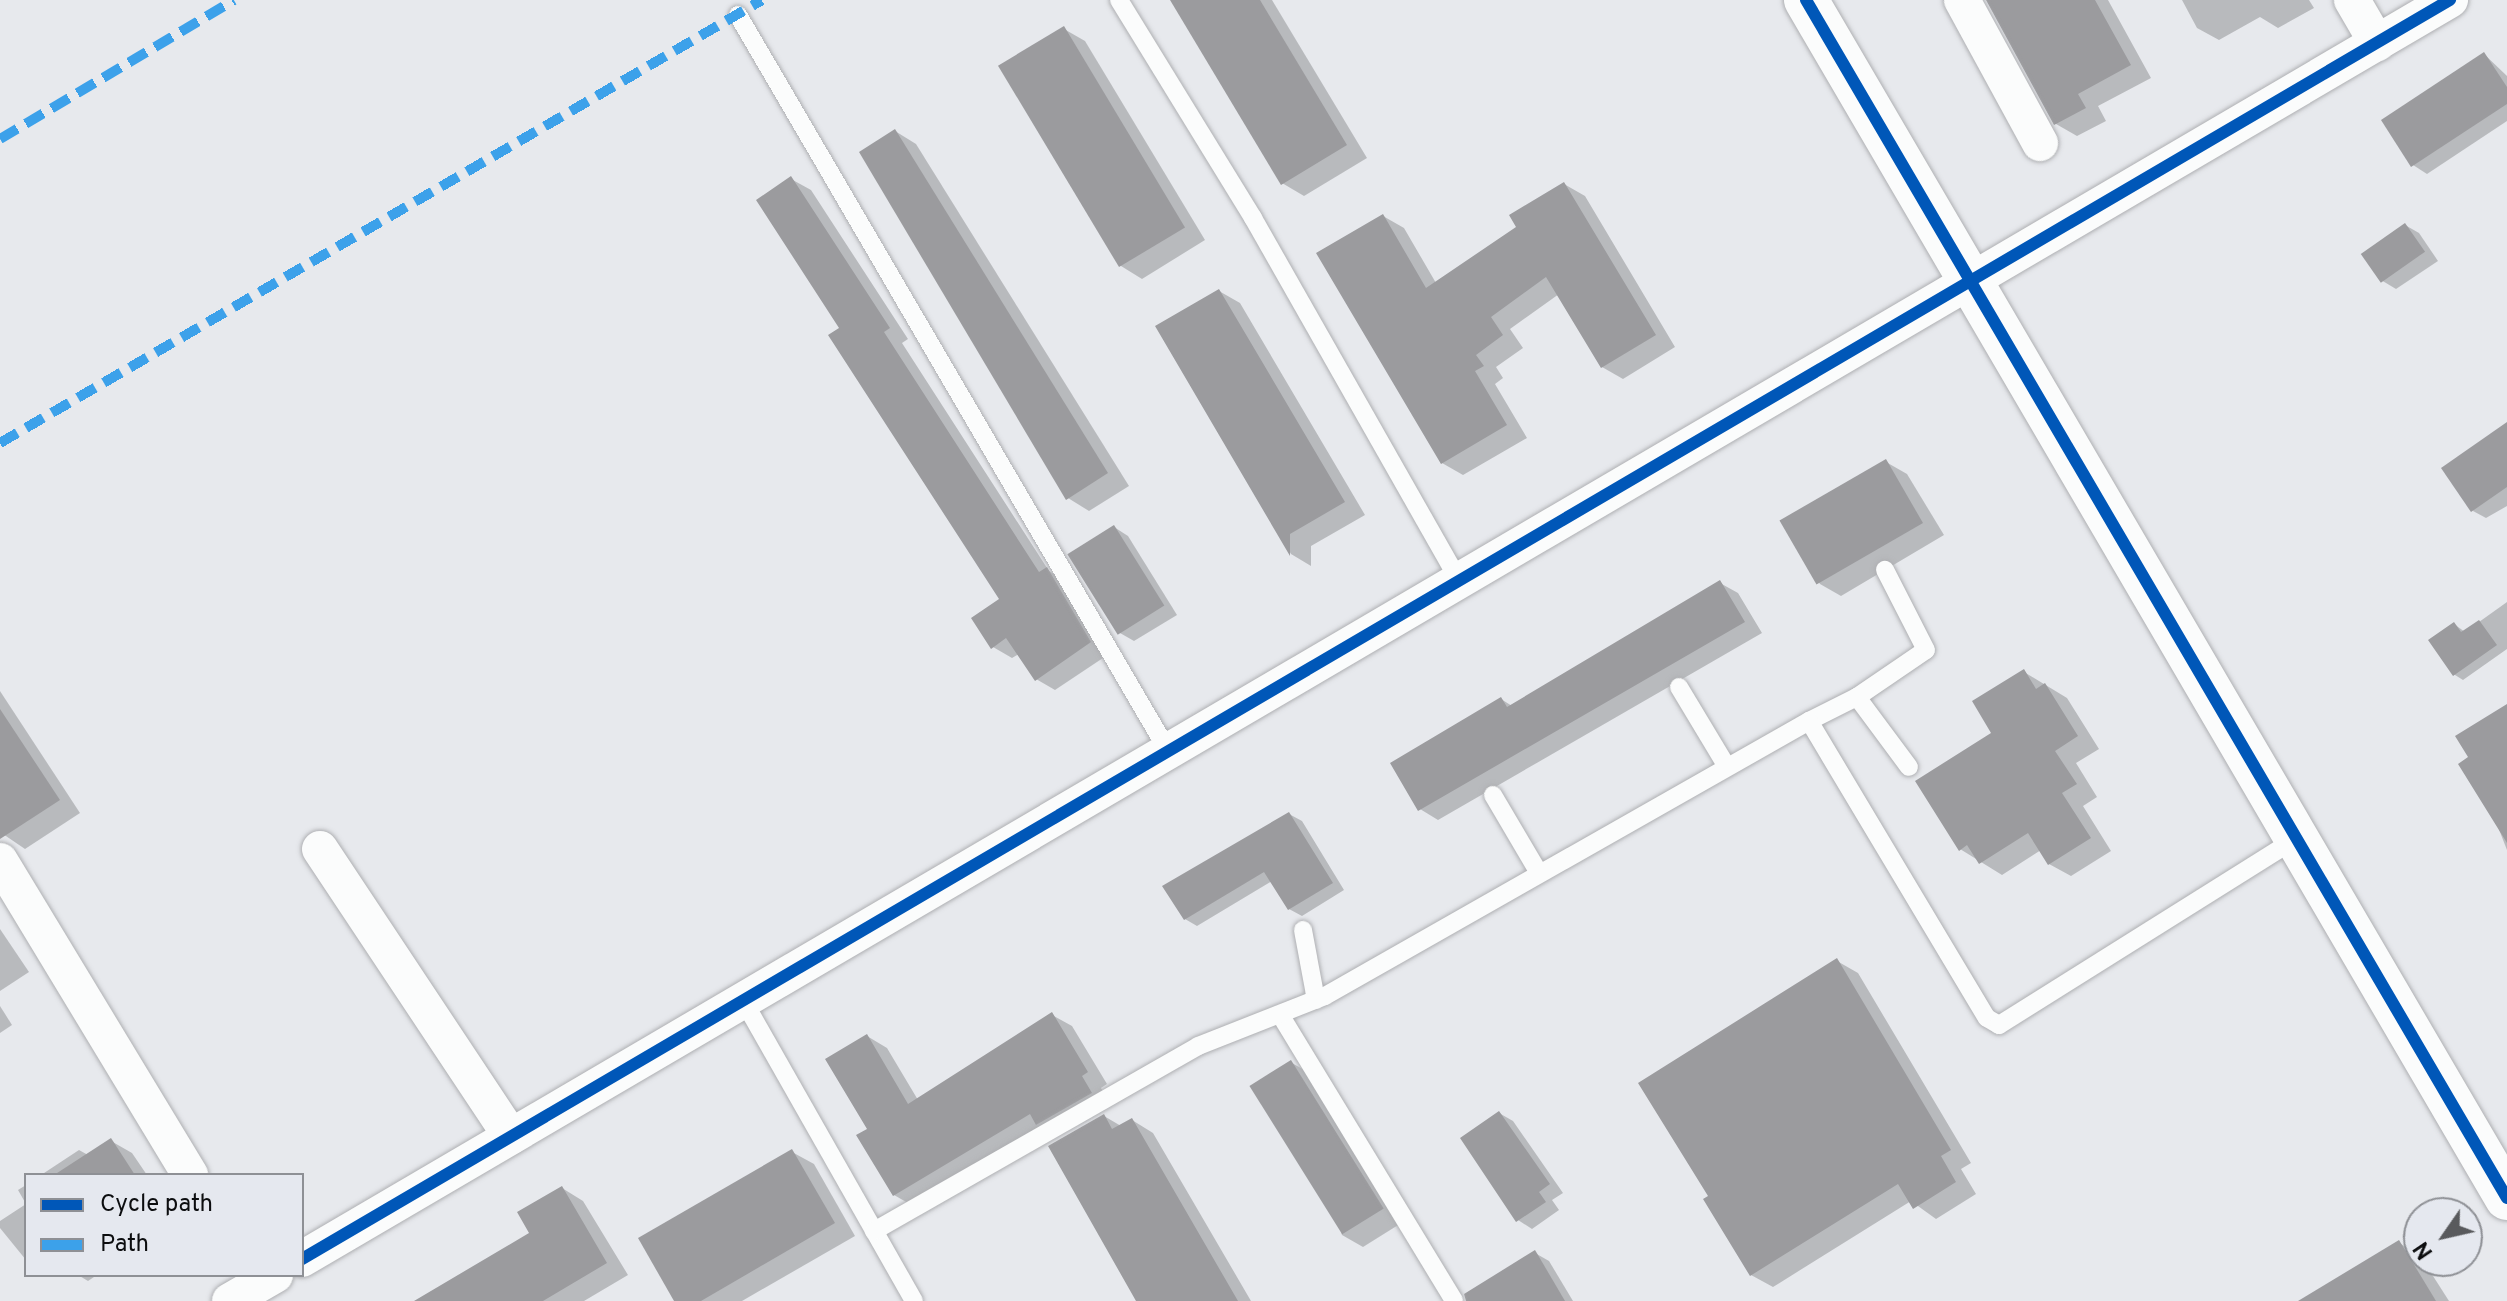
<!DOCTYPE html>
<html>
<head>
<meta charset="utf-8">
<style>
	body { margin:0 }
	#map { position:relative; width:2507px; height:1301px; overflow:hidden; background:#e7e9ed; font-family:Overpass,sans-serif }
	div>[style] { position:absolute }
	.shadow>* { inset:0; background:#0003 }
	.building>* { inset:0; background:#9b9b9e; transform-origin:0 0 }
	.roads { filter:drop-shadow(0 0 2px #aeafb2) drop-shadow(0 0 2px #aeafb2) }
	.service>* { height:18px; margin:-9px; padding:0 9px; transform-origin:9px; border-radius:9px; background:#fbfcfc }
	.minor>* { height:36px; margin:-18px; padding:0 18px; transform-origin:18px; border-radius:18px; background:#fbfcfc }
	.tertiary>* { height:44px; margin:-22px; padding:0 22px; transform-origin:22px; border-radius:22px; background:#fbfcfc }
	.quiet>* { height:10px; margin-top:-5px; transform-origin:0; background:repeating-linear-gradient(90deg,#3ca1ea 0 20px,transparent 0 30px) }
	.cycleway>* { height:12px; margin:-6px; padding:0 6px; transform-origin:6px; border-radius:6px; background:#0057b8 }
	span { translate:-50% -50%; white-space:nowrap; text-align:center; line-height:1.15; -webkit-text-stroke:8px #e5e8ef; paint-order:stroke }
	.legend { position:absolute; left:24px; top:1173px; width:280px; height:104px; box-sizing:border-box; background:#e5e8ef; border:2px solid #8e9095; margin:0; padding:10px 14px; list-style:none; font-size:24px; color:#0c0d0f }
	.legend li { display:flex; align-items:center; gap:16px; height:40px }
	.legend b { width:40px; border:2px solid #8e9095 }
	.north { position:absolute; left:2403px; top:1197px; width:80px; height:80px; box-sizing:border-box; background:#e5e8ef; border:2px solid #8e9095; border-radius:50%; rotate:236deg; font-size:22px; font-weight:700; line-height:32px; text-align:center; color:#0c0d0f }
	.north::after { content:''; display:block; margin:auto; width:28px; height:36px; background:#595a5d; clip-path:polygon(50% 0,100% 100%,50% 72%,0 100%) }
</style>
</head>
<body>
<div id="map">
	<div class="shadow">
		<i style="clip-path:polygon(1172px 0,1272px 0,1367px 158px,1304px 196px,1282px 183px)"></i>
		<i style="clip-path:polygon(1988px 0,2108px 0,2151px 78px,2098px 106px,2106px 121px,2077px 136px,2056px 124px)"></i>
		<i style="clip-path:polygon(2182px 0,2309px 0,2314px 8px,2278px 28px,2260px 17px,2219px 40px,2197px 28px)"></i>
		<i style="clip-path:polygon(1064px 29px,1085px 41px,1205px 240px,1142px 279px,1121px 266px)"></i>
		<i style="clip-path:polygon(2484px 54px,2507px 76px,2507px 121px,2427px 174px,2413px 165px)"></i>
		<i style="clip-path:polygon(895px 131px,916px 144px,1129px 486px,1089px 511px,1068px 498px)"></i>
		<i style="clip-path:polygon(791px 179px,811px 190px,908px 339px,902px 343px,1049px 571px,1066px 581px,1109px 654px,1055px 690px,1036px 679px,1019px 654px,1012px 658px,993px 647px,1002px 599px,842px 329px)"></i>
		<i style="clip-path:polygon(1564px 184px,1585px 196px,1675px 347px,1623px 379px,1602px 367px,1559px 294px,1510px 329px,1523px 348px,1496px 367px,1503px 378px,1495px 384px,1527px 438px,1463px 475px,1442px 463px,1383px 216px,1404px 228px,1436px 283px,1518px 228px)"></i>
		<i style="clip-path:polygon(2405px 225px,2419px 233px,2438px 261px,2396px 289px,2381px 280px)"></i>
		<i style="clip-path:polygon(1219px 291px,1240px 303px,1365px 515px,1311px 546px,1311px 566px,1291px 554px,1157px 327px)"></i>
		<i style="clip-path:polygon(2507px 424px,2507px 506px,2486px 518px,2473px 511px)"></i>
		<i style="clip-path:polygon(1886px 462px,1907px 474px,1944px 535px,1841px 596px,1820px 584px,1783px 522px)"></i>
		<i style="clip-path:polygon(1114px 527px,1128px 536px,1177px 615px,1134px 641px,1120px 633px)"></i>
		<i style="clip-path:polygon(1720px 583px,1738px 593px,1762px 633px,1438px 820px,1420px 809px,1501px 699px,1512px 706px)"></i>
		<i style="clip-path:polygon(2507px 602px,2507px 649px,2463px 680px,2455px 675px,2431px 640px,2454px 624px,2465px 632px)"></i>
		<i style="clip-path:polygon(2024px 672px,2067px 698px,2099px 749px,2076px 763px,2097px 797px,2083px 806px,2111px 851px,2071px 876px,2049px 864px,2041px 850px,2002px 875px,1960px 849px,1994px 734px)"></i>
		<i style="clip-path:polygon(0 691px,80px 813px,25px 849px,0 832px)"></i>
		<i style="clip-path:polygon(2507px 716px,2507px 850px,2471px 758px)"></i>
		<i style="clip-path:polygon(1289px 814px,1302px 821px,1344px 890px,1302px 916px,1289px 909px,1272px 881px,1197px 926px,1185px 919px)"></i>
		<i style="clip-path:polygon(0 929px,29px 972px,0 991px)"></i>
		<i style="clip-path:polygon(1837px 961px,1858px 973px,1971px 1163px,1961px 1169px,1976px 1194px,1936px 1219px,1911px 1201px,1773px 1287px,1751px 1275px,1711px 1196px)"></i>
		<i style="clip-path:polygon(0 1006px,12px 1025px,0 1033px)"></i>
		<i style="clip-path:polygon(1052px 1015px,1072px 1026px,1107px 1084px,1101px 1088px,1111px 1105px,915px 1207px,894px 1195px,870px 1129px,867px 1036px,887px 1048px,918px 1100px)"></i>
		<i style="clip-path:polygon(1292px 1063px,1313px 1075px,1403px 1222px,1363px 1247px,1342px 1235px)"></i>
		<i style="clip-path:polygon(1499px 1113px,1513px 1121px,1563px 1193px,1552px 1200px,1559px 1210px,1532px 1229px,1518px 1220px)"></i>
		<i style="clip-path:polygon(1104px 1116px,1121px 1126px,1132px 1120px,1153px 1133px,1251px 1301px,1140px 1301px)"></i>
		<i style="clip-path:polygon(111px 1141px,132px 1153px,147px 1175px,41px 1175px,79px 1150px,88px 1155px)"></i>
		<i style="clip-path:polygon(792px 1152px,814px 1164px,855px 1236px,742px 1301px,677px 1301px)"></i>
		<i style="clip-path:polygon(26px 1185px,26px 1260px,0 1228px,0 1221px,26px 1204px,18px 1190px)"></i>
		<i style="clip-path:polygon(562px 1188px,583px 1201px,628px 1275px,584px 1301px,418px 1301px,532px 1233px)"></i>
		<i style="clip-path:polygon(2399px 1243px,2419px 1254px,2449px 1301px,2302px 1301px)"></i>
		<i style="clip-path:polygon(1535px 1253px,1549px 1261px,1573px 1301px,1481px 1301px)"></i>
		<i style="clip-path:polygon(78px 1275px,97px 1275px,88px 1281px)"></i>
	</div>
	<div class="building">
		<i style="clip-path:polygon(1170px 0,1260px 0,1347px 145px,1281px 185px)"></i>
		<i style="clip-path:polygon(1986px 0,2095px 0,2131px 65px,2078px 94px,2086px 108px,2054px 125px)"></i>
		<i style="left:1064px;top:26px;width:235px;height:77px;rotate:59deg"></i>
		<i style="clip-path:polygon(2484px 52px,2507px 87px,2507px 104px,2411px 167px,2381px 120px)"></i>
		<i style="clip-path:polygon(895px 129px,1108px 473px,1066px 500px,859px 152px)"></i>
		<i style="clip-path:polygon(791px 176px,890px 328px,884px 332px,1039px 572px,1047px 567px,1091px 642px,1035px 681px,1006px 638px,991px 649px,971px 618px,999px 599px,828px 335px,839px 328px,756px 200px)"></i>
		<i style="clip-path:polygon(1564px 182px,1656px 335px,1601px 368px,1546px 277px,1491px 317px,1503px 335px,1476px 355px,1484px 366px,1475px 371px,1507px 425px,1441px 464px,1316px 253px,1383px 214px,1426px 288px,1516px 227px,1509px 215px)"></i>
		<i style="left:2405px;top:223px;width:35px;height:54px;rotate:55deg"></i>
		<i style="clip-path:polygon(1219px 289px,1345px 502px,1290px 534px,1290px 556px,1155px 326px)"></i>
		<i style="clip-path:polygon(2507px 422px,2507px 487px,2471px 512px,2441px 468px)"></i>
		<i style="left:1886px;top:459px;width:74px;height:123px;rotate:60deg"></i>
		<i style="left:1114px;top:525px;width:95px;height:55px;rotate:58deg"></i>
		<i style="clip-path:polygon(1720px 580px,1745px 622px,1418px 811px,1390px 763px,1501px 697px,1507px 707px)"></i>
		<i style="clip-path:polygon(2479px 620px,2497px 645px,2453px 676px,2428px 640px,2454px 622px,2461px 632px)"></i>
		<i style="clip-path:polygon(2024px 669px,2036px 689px,2045px 683px,2078px 736px,2055px 751px,2077px 784px,2062px 793px,2091px 838px,2048px 865px,2028px 833px,1979px 864px,1967px 845px,1959px 851px,1915px 781px,1991px 733px,1972px 701px)"></i>
		<i style="clip-path:polygon(2507px 704px,2507px 843px,2458px 764px,2468px 757px,2455px 736px)"></i>
		<i style="clip-path:polygon(0 709px,60px 800px,0 839px)"></i>
		<i style="clip-path:polygon(1289px 812px,1333px 883px,1288px 910px,1264px 872px,1184px 920px,1162px 886px)"></i>
		<i style="clip-path:polygon(1837px 958px,1951px 1150px,1941px 1156px,1956px 1182px,1913px 1209px,1898px 1184px,1750px 1276px,1703px 1199px,1708px 1196px,1638px 1083px)"></i>
		<i style="clip-path:polygon(1052px 1012px,1088px 1072px,1082px 1076px,1092px 1093px,1036px 1125px,1030px 1114px,893px 1196px,856px 1135px,867px 1129px,825px 1059px,867px 1034px,908px 1104px)"></i>
		<i style="left:1291px;top:1060px;width:175px;height:49px;rotate:58deg"></i>
		<i style="clip-path:polygon(1499px 1111px,1550px 1184px,1539px 1192px,1546px 1202px,1516px 1222px,1460px 1138px)"></i>
		<i style="clip-path:polygon(1104px 1114px,1112px 1129px,1132px 1118px,1238px 1301px,1136px 1301px,1048px 1146px)"></i>
		<i style="clip-path:polygon(111px 1138px,135px 1175px,54px 1175px)"></i>
		<i style="clip-path:polygon(792px 1149px,835px 1223px,701px 1301px,674px 1301px,638px 1238px)"></i>
		<i style="clip-path:polygon(562px 1186px,607px 1263px,543px 1301px,414px 1301px,529px 1233px,517px 1212px)"></i>
		<i style="clip-path:polygon(2399px 1240px,2436px 1301px,2298px 1301px)"></i>
		<i style="clip-path:polygon(1535px 1250px,1565px 1301px,1466px 1301px,1464px 1294px)"></i>
	</div>
	<div class="roads">
		<div class="service">
			<i style="left:1119px;top:0;width:256px;rotate:58.4deg"></i>
			<i style="left:1253px;top:218px;width:417px;rotate:60.4deg"></i>
			<i style="left:738px;top:15px;width:852px;rotate:59.7deg"></i>
			<i style="left:1679px;top:687px;width:93px;rotate:59deg"></i>
			<i style="left:1857px;top:697px;width:83px;rotate:-34.3deg"></i>
			<i style="left:1926px;top:650px;width:90px;rotate:-117.1deg"></i>
			<i style="left:1809px;top:721px;width:54px;rotate:-26.6deg"></i>
			<i style="left:1857px;top:697px;width:87px;rotate:53.4deg"></i>
			<i style="left:1493px;top:795px;width:91px;rotate:59.5deg"></i>
			<i style="left:1303px;top:930px;width:71px;rotate:79.5deg"></i>
			<i style="left:743px;top:1000px;width:346px;rotate:60.4deg"></i>
			<i style="left:1281px;top:1016px;width:333px;rotate:58.7deg"></i>
			<i style="left:874px;top:1231px;width:373px;rotate:-29.7deg"></i>
			<i style="left:1198px;top:1046px;width:136px;rotate:-21.5deg"></i>
			<i style="left:1325px;top:996px;width:557px;rotate:-29.6deg"></i>
			<i style="left:1809px;top:721px;width:346px;rotate:59.1deg"></i>
			<i style="left:1987px;top:1018px;width:14px;rotate:30deg"></i>
			<i style="left:1999px;top:1025px;width:354px;rotate:-32.1deg"></i>
		</div>
		<div class="minor">
			<i style="left:1962px;top:0;width:163px;rotate:61.4deg"></i>
			<i style="left:2352px;top:0;width:50px;rotate:59.8deg"></i>
			<i style="left:320px;top:849px;width:345px;rotate:56.4deg"></i>
			<i style="left:0;top:861px;width:367px;rotate:58.8deg"></i>
			<i style="left:302px;top:1259px;width:2490px;rotate:-30.38deg"></i>
			<i style="left:230px;top:1301px;width:52px;rotate:-30deg"></i>
		</div>
		<div class="tertiary">
			<i style="left:1806px;top:0;width:1388px;rotate:59.67deg"></i>
		</div>
	</div>
	<div class="quiet">
		<i style="left:0;top:139px;width:272px;rotate:-30.7deg"></i>
		<i style="left:0;top:443px;width:881px;rotate:-30.17deg"></i>
	</div>
	<div class="cycleway">
		<i style="left:1806px;top:0;width:1388px;rotate:59.67deg"></i>
		<i style="left:302px;top:1259px;width:2490px;rotate:-30.38deg"></i>
	</div>
	<ul class="legend">
	<li><b style="height:10px;background:#0057b8"></b>Cycle path</li>
	<li><b style="height:10px;background:#3ca1ea"></b>Path</li>
	</ul>
	<div class="north">N</div>
</div>
</body>
</html>
